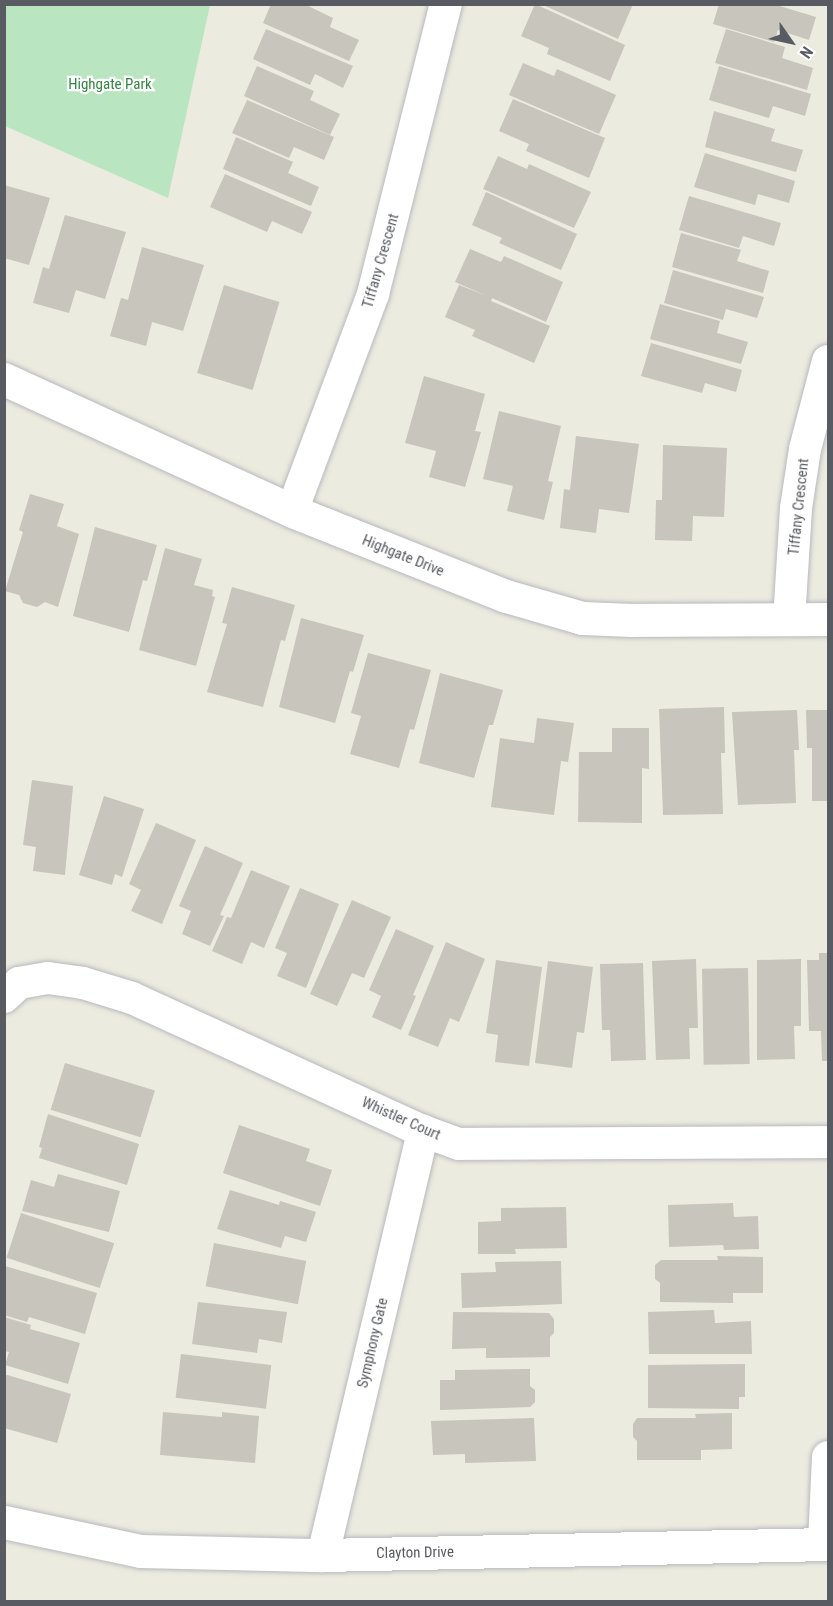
<!DOCTYPE html>
<html>
<head>
<meta charset="utf-8">
<style>
	body { margin:0 }
	#map { position:relative; width:833px; height:1606px; overflow:hidden; background:#ecebdf; font-family:"Roboto Condensed",sans-serif }
	div>[style] { position:absolute }
	.green>* { inset:0; background:#bae5c1 }
	.building>* { inset:0; background:#c7c5bc; transform-origin:0 0 }
	.roads { filter:drop-shadow(0 0 2px #b7b9bf) drop-shadow(0 0 2px #b7b9bf) }
	.street>* { height:32px; margin:-16px; padding:0 16px; transform-origin:16px; border-radius:16px; background:#fff }
	.secondary>* { height:33px; margin:-16.5px; padding:0 16.5px; transform-origin:16.5px; border-radius:16.5px; background:#fff }
	span { translate:-50% -50%; white-space:nowrap; text-align:center; line-height:1.15; -webkit-text-stroke:4.5px #fff; paint-order:stroke }
	.park-label { font-size:15px; color:#328643 }
	.street-label { font-size:15px; color:#585b61 }
	.frame { position:absolute; inset:0; border:6px solid #585b61; pointer-events:none }
	.north { position:absolute; left:761px; top:12px; width:60px; height:60px; -webkit-text-stroke:4px #fff; paint-order:stroke; rotate:124deg; font-size:16px; font-weight:700; line-height:24px; text-align:center; color:#585b61 }
	.north::after { content:''; display:block; margin:auto; width:21px; height:27px; background:#585b61; clip-path:polygon(50% 0,100% 100%,50% 72%,0 100%) }
</style>
</head>
<body>
<div id="map">
	<div class="green">
		<i style="clip-path:polygon(5px 4px,210px 5px,168px 198px,5px 126px)"></i>
	</div>
	<div class="building">
		<i style="clip-path:polygon(271px 4px,304px 4px,333px 18px,330px 27px,359px 40px,349px 61px,263px 23px)"></i>
		<i style="clip-path:polygon(535px 4px,625px 45px,610px 81px,547px 54px,549px 48px,521px 36px)"></i>
		<i style="clip-path:polygon(541px 4px,633px 4px,618px 39px)"></i>
		<i style="clip-path:polygon(719px 4px,773px 4px,816px 17px,809px 40px,778px 30px,774px 42px,713px 24px)"></i>
		<i style="clip-path:polygon(266px 29px,353px 66px,343px 88px,315px 74px,310px 85px,253px 59px)"></i>
		<i style="clip-path:polygon(726px 29px,785px 47px,782px 58px,813px 68px,807px 90px,715px 63px)"></i>
		<i style="clip-path:polygon(523px 63px,554px 76px,557px 69px,616px 95px,599px 134px,509px 95px)"></i>
		<i style="clip-path:polygon(257px 66px,314px 91px,310px 100px,340px 114px,330px 135px,244px 96px)"></i>
		<i style="clip-path:polygon(719px 66px,811px 94px,805px 116px,773px 106px,769px 118px,709px 100px)"></i>
		<i style="clip-path:polygon(513px 99px,605px 138px,589px 178px,526px 151px,529px 144px,499px 131px)"></i>
		<i style="clip-path:polygon(247px 100px,334px 137px,324px 160px,294px 147px,289px 158px,232px 133px)"></i>
		<i style="clip-path:polygon(714px 111px,775px 129px,771px 141px,803px 150px,796px 172px,705px 147px)"></i>
		<i style="clip-path:polygon(236px 137px,293px 162px,288px 173px,319px 187px,311px 206px,223px 169px)"></i>
		<i style="clip-path:polygon(705px 153px,795px 181px,789px 203px,758px 194px,755px 205px,694px 187px)"></i>
		<i style="clip-path:polygon(498px 156px,527px 169px,529px 164px,591px 192px,574px 228px,483px 189px)"></i>
		<i style="clip-path:polygon(225px 174px,312px 212px,302px 234px,272px 221px,267px 232px,210px 207px)"></i>
		<i style="clip-path:polygon(4px 185px,50px 198px,29px 265px,4px 258px)"></i>
		<i style="clip-path:polygon(486px 192px,577px 234px,561px 270px,499px 243px,502px 238px,472px 225px)"></i>
		<i style="clip-path:polygon(689px 196px,781px 223px,774px 246px,743px 236px,739px 248px,679px 230px)"></i>
		<i style="clip-path:polygon(65px 215px,126px 232px,105px 299px,76px 290px,69px 313px,33px 303px,43px 267px,49px 269px)"></i>
		<i style="clip-path:polygon(681px 233px,741px 250px,737px 261px,769px 271px,763px 293px,672px 267px)"></i>
		<i style="clip-path:polygon(142px 247px,204px 265px,183px 331px,152px 322px,146px 346px,110px 336px,121px 298px,128px 300px)"></i>
		<i style="clip-path:polygon(470px 249px,501px 262px,504px 256px,563px 282px,546px 322px,492px 298px,491px 301px,550px 326px,534px 363px,472px 336px,475px 330px,445px 317px,459px 285px,487px 296px,455px 282px)"></i>
		<i style="clip-path:polygon(673px 270px,764px 297px,757px 318px,726px 309px,723px 320px,664px 303px)"></i>
		<i style="left:224px;top:285px;width:58px;height:92px;rotate:17deg"></i>
		<i style="clip-path:polygon(660px 304px,720px 321px,717px 333px,748px 342px,741px 364px,650px 339px)"></i>
		<i style="clip-path:polygon(651px 343px,742px 370px,736px 392px,705px 383px,702px 393px,641px 376px)"></i>
		<i style="clip-path:polygon(424px 376px,485px 394px,475px 431px,481px 432px,465px 487px,429px 477px,436px 451px,405px 443px)"></i>
		<i style="clip-path:polygon(499px 411px,561px 426px,548px 481px,553px 482px,544px 520px,507px 511px,513px 486px,483px 479px)"></i>
		<i style="clip-path:polygon(576px 436px,639px 444px,629px 513px,599px 509px,596px 533px,560px 528px,564px 489px,570px 490px)"></i>
		<i style="clip-path:polygon(663px 445px,727px 448px,724px 517px,693px 516px,692px 541px,655px 540px,656px 500px,662px 500px)"></i>
		<i style="clip-path:polygon(30px 494px,64px 504px,57px 526px,79px 534px,58px 607px,45px 602px,37px 607px,23px 603px,19px 595px,5px 591px,23px 532px,19px 530px)"></i>
		<i style="clip-path:polygon(95px 527px,157px 545px,147px 581px,143px 580px,129px 632px,73px 616px)"></i>
		<i style="clip-path:polygon(165px 548px,202px 559px,194px 585px,213px 590px,212px 596px,215px 597px,196px 666px,139px 650px)"></i>
		<i style="clip-path:polygon(232px 587px,295px 605px,285px 641px,281px 640px,263px 707px,207px 692px,227px 624px,222px 623px)"></i>
		<i style="clip-path:polygon(301px 618px,364px 635px,353px 672px,350px 671px,335px 723px,279px 707px)"></i>
		<i style="clip-path:polygon(368px 653px,431px 670px,414px 730px,410px 729px,399px 768px,350px 754px,361px 716px,351px 713px)"></i>
		<i style="clip-path:polygon(440px 673px,503px 690px,493px 725px,489px 725px,474px 778px,419px 763px)"></i>
		<i style="clip-path:polygon(724px 707px,725px 753px,721px 753px,723px 814px,663px 815px,659px 709px)"></i>
		<i style="clip-path:polygon(797px 710px,799px 750px,794px 750px,796px 803px,738px 805px,732px 712px)"></i>
		<i style="clip-path:polygon(806px 710px,828px 710px,828px 801px,812px 801px,812px 748px,807px 748px)"></i>
		<i style="clip-path:polygon(537px 718px,574px 723px,568px 762px,561px 761px,554px 815px,491px 807px,500px 738px,534px 743px)"></i>
		<i style="clip-path:polygon(612px 728px,649px 728px,649px 769px,642px 768px,642px 823px,578px 822px,579px 752px,612px 752px)"></i>
		<i style="clip-path:polygon(32px 780px,73px 786px,65px 875px,33px 871px,36px 847px,23px 845px)"></i>
		<i style="clip-path:polygon(104px 796px,144px 809px,122px 877px,115px 874px,112px 885px,79px 875px)"></i>
		<i style="clip-path:polygon(156px 823px,196px 840px,162px 924px,131px 911px,141px 890px,129px 884px)"></i>
		<i style="clip-path:polygon(205px 846px,243px 863px,220px 915px,224px 916px,210px 946px,182px 934px,191px 911px,179px 906px)"></i>
		<i style="clip-path:polygon(251px 870px,290px 886px,264px 948px,251px 942px,242px 964px,212px 951px,227px 917px,231px 918px)"></i>
		<i style="clip-path:polygon(300px 888px,339px 904px,306px 988px,277px 976px,287px 953px,275px 948px)"></i>
		<i style="clip-path:polygon(352px 900px,391px 917px,364px 978px,352px 973px,337px 1006px,310px 994px)"></i>
		<i style="clip-path:polygon(396px 929px,434px 946px,413px 995px,416px 996px,401px 1030px,372px 1017px,381px 996px,369px 990px)"></i>
		<i style="clip-path:polygon(446px 942px,485px 959px,459px 1022px,450px 1018px,438px 1047px,408px 1035px)"></i>
		<i style="clip-path:polygon(819px 953px,828px 953px,828px 1061px,822px 1061px,821px 1031px,809px 1031px,807px 960px,819px 960px)"></i>
		<i style="clip-path:polygon(696px 959px,698px 1028px,689px 1028px,690px 1059px,656px 1060px,652px 961px)"></i>
		<i style="clip-path:polygon(801px 959px,801px 1026px,794px 1026px,795px 1059px,757px 1060px,757px 960px)"></i>
		<i style="clip-path:polygon(496px 960px,542px 967px,529px 1066px,495px 1062px,498px 1035px,486px 1033px)"></i>
		<i style="clip-path:polygon(548px 961px,593px 967px,584px 1033px,577px 1032px,572px 1068px,535px 1063px)"></i>
		<i style="clip-path:polygon(643px 963px,646px 1060px,611px 1061px,610px 1030px,602px 1030px,600px 964px)"></i>
		<i style="left:748px;top:968px;width:96px;height:46px;rotate:89deg"></i>
		<i style="left:65px;top:1063px;width:94px;height:49px;rotate:17deg"></i>
		<i style="clip-path:polygon(48px 1114px,139px 1144px,127px 1185px,39px 1158px,42px 1148px,39px 1147px)"></i>
		<i style="clip-path:polygon(239px 1125px,310px 1149px,306px 1161px,332px 1170px,320px 1206px,223px 1173px)"></i>
		<i style="clip-path:polygon(58px 1174px,120px 1191px,109px 1232px,22px 1211px,31px 1180px,54px 1187px)"></i>
		<i style="clip-path:polygon(230px 1190px,279px 1205px,280px 1201px,316px 1212px,306px 1242px,285px 1236px,281px 1248px,217px 1229px)"></i>
		<i style="clip-path:polygon(733px 1203px,734px 1217px,758px 1216px,759px 1249px,724px 1250px,723px 1245px,669px 1247px,668px 1205px)"></i>
		<i style="clip-path:polygon(566px 1207px,567px 1248px,515px 1249px,516px 1254px,478px 1254px,478px 1222px,501px 1221px,501px 1208px)"></i>
		<i style="left:21px;top:1213px;width:98px;height:47px;rotate:18deg"></i>
		<i style="left:214px;top:1243px;width:94px;height:44px;rotate:11deg"></i>
		<i style="clip-path:polygon(717px 1256px,763px 1257px,763px 1293px,733px 1293px,733px 1303px,660px 1302px,660px 1283px,655px 1279px,655px 1265px,661px 1260px,718px 1260px)"></i>
		<i style="clip-path:polygon(561px 1261px,562px 1304px,462px 1308px,461px 1273px,496px 1272px,495px 1262px)"></i>
		<i style="clip-path:polygon(5px 1266px,97px 1293px,85px 1334px,29px 1317px,27px 1322px,4px 1315px)"></i>
		<i style="clip-path:polygon(198px 1302px,287px 1312px,282px 1343px,259px 1339px,257px 1353px,192px 1344px)"></i>
		<i style="clip-path:polygon(714px 1310px,715px 1323px,751px 1321px,752px 1354px,649px 1354px,648px 1312px)"></i>
		<i style="clip-path:polygon(453px 1312px,549px 1313px,554px 1319px,554px 1333px,550px 1337px,550px 1357px,486px 1358px,486px 1348px,452px 1349px)"></i>
		<i style="clip-path:polygon(4px 1317px,31px 1325px,30px 1329px,80px 1343px,68px 1384px,5px 1365px,9px 1352px,4px 1351px)"></i>
		<i style="left:181px;top:1354px;width:91px;height:44px;rotate:7deg"></i>
		<i style="clip-path:polygon(745px 1364px,745px 1397px,739px 1397px,739px 1409px,648px 1408px,648px 1365px)"></i>
		<i style="clip-path:polygon(530px 1369px,530px 1386px,535px 1390px,535px 1402px,530px 1407px,440px 1410px,440px 1380px,455px 1380px,455px 1370px)"></i>
		<i style="clip-path:polygon(4px 1374px,71px 1394px,57px 1443px,4px 1428px)"></i>
		<i style="clip-path:polygon(163px 1412px,222px 1417px,222px 1412px,259px 1416px,255px 1463px,160px 1455px)"></i>
		<i style="clip-path:polygon(732px 1413px,732px 1449px,701px 1450px,701px 1460px,637px 1460px,637px 1441px,633px 1437px,633px 1424px,637px 1418px,696px 1418px,695px 1414px)"></i>
		<i style="clip-path:polygon(534px 1418px,536px 1461px,465px 1463px,465px 1454px,433px 1455px,431px 1421px)"></i>
	</div>
	<div class="roads">
		<div class="street">
			<i style="left:292px;top:511px;width:232px;rotate:-69.5deg"></i>
			<i style="left:373px;top:294px;width:299px;rotate:-75.9deg"></i>
			<i style="left:789px;top:620px;width:112px;rotate:-86.4deg"></i>
			<i style="left:796px;top:508px;width:60px;rotate:-81.3deg"></i>
			<i style="left:805px;top:449px;width:91px;rotate:-75.4deg"></i>
			<i style="left:4px;top:997px;width:21px;rotate:-43deg"></i>
			<i style="left:19px;top:983px;width:29px;rotate:-10deg"></i>
			<i style="left:48px;top:978px;width:35px;rotate:8deg"></i>
			<i style="left:83px;top:983px;width:51px;rotate:17deg"></i>
			<i style="left:132px;top:998px;width:320px;rotate:24.6deg"></i>
			<i style="left:423px;top:1131px;width:38px;rotate:20deg"></i>
			<i style="left:459px;top:1144px;width:369px;rotate:-0.3deg"></i>
			<i style="left:824px;top:1544px;width:87px;rotate:-87.4deg"></i>
			<i style="left:323px;top:1555px;width:436px;rotate:-76.7deg"></i>
		</div>
		<div class="secondary">
			<i style="left:4px;top:379px;width:317px;rotate:24.6deg"></i>
			<i style="left:292px;top:511px;width:230px;rotate:21.7deg"></i>
			<i style="left:506px;top:596px;width:79px;rotate:16.1deg"></i>
			<i style="left:582px;top:618px;width:50px;rotate:2.3deg"></i>
			<i style="left:632px;top:620px;width:196px;rotate:-0.3deg"></i>
			<i style="left:4px;top:1522px;width:139px;rotate:12deg"></i>
			<i style="left:140px;top:1551px;width:183px;rotate:1.3deg"></i>
			<i style="left:323px;top:1555px;width:505px;rotate:-1.25deg"></i>
		</div>
	</div>
	<div class="park-label">
		<span style="left:110px;top:85px">Highgate Park</span>
	</div>
	<div class="street-label">
		<span style="left:381px;top:261px;rotate:-74deg">Tiffany Crescent</span>
		<span style="left:799px;top:507px;rotate:-84deg">Tiffany Crescent</span>
		<span style="left:403px;top:556px;rotate:22deg">Highgate Drive</span>
		<span style="left:401px;top:1119px;rotate:24deg">Whistler Court</span>
		<span style="left:373px;top:1343px;rotate:-77deg">Symphony Gate</span>
		<span style="left:415px;top:1553px;rotate:-1deg">Clayton Drive</span>
	</div>
	<div class="frame"></div>
	<div class="north">N</div>
</div>
</body>
</html>
